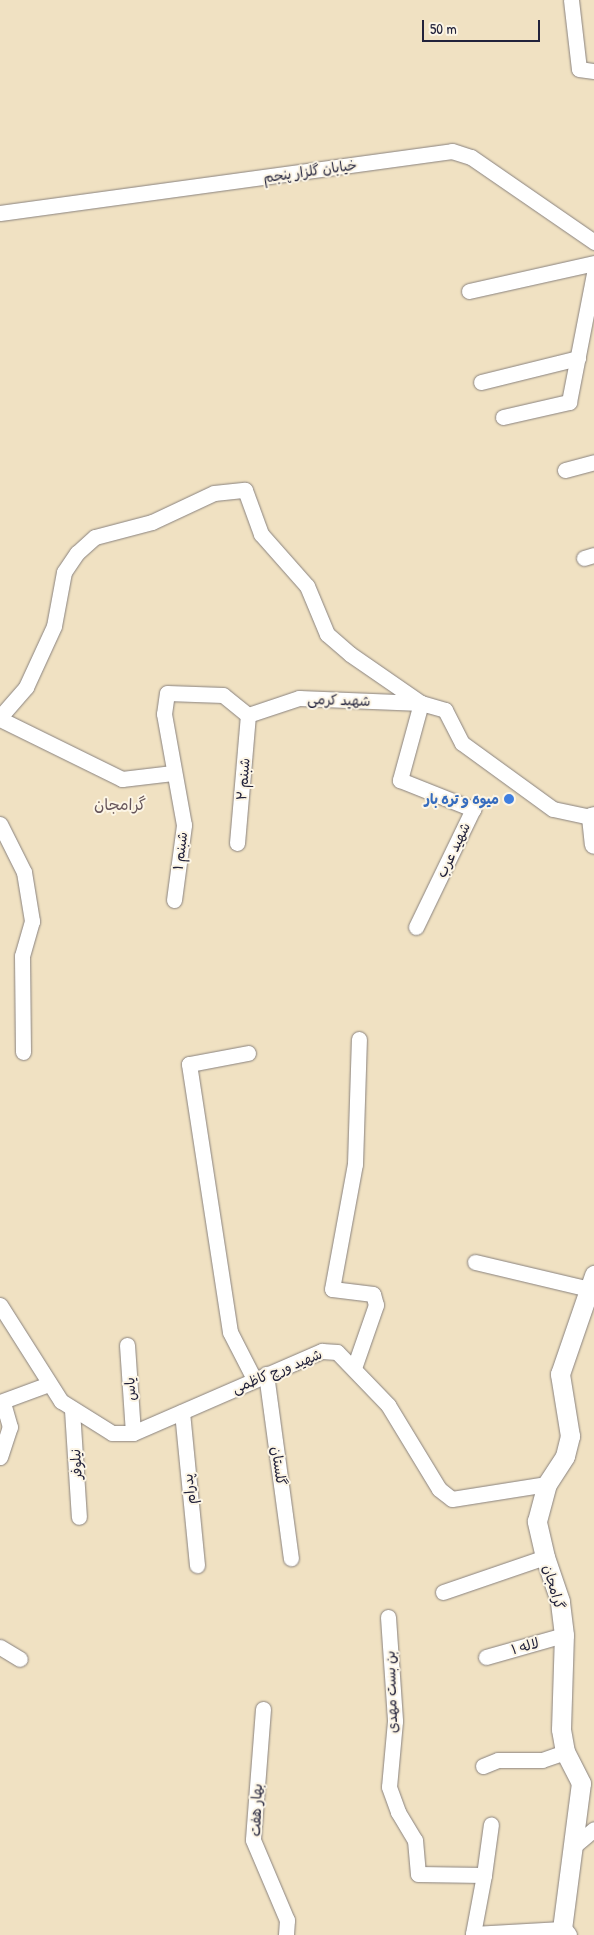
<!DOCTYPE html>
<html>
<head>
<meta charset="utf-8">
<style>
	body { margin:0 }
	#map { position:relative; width:594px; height:1935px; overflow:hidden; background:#f0e1c2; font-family:"Patrick Hand","Playpen Sans Arabic",sans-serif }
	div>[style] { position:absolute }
	.roads { filter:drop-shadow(0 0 1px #89827e) drop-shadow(0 0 1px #89827e) }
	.minor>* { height:15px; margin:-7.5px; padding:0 7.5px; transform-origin:7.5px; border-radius:7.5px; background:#fff }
	.tertiary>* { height:19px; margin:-9.5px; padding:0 9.5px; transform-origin:9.5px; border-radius:9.5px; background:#fff }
	.dots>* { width:14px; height:14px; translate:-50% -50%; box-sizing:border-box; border:2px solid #fcf5e5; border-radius:50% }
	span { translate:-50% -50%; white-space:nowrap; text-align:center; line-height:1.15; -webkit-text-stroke:4px #fcf5e5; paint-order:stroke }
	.street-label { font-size:14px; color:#22223b }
	.shop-label { font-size:14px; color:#366cbe; font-weight:700 }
	.right { translate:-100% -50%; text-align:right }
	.quarter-label { font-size:16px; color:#67565b }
	.scale { position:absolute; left:422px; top:20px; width:118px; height:22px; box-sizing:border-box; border:2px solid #22223b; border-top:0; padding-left:6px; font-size:15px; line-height:18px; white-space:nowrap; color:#22223b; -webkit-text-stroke:4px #fcf5e5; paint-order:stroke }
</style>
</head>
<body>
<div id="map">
	<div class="roads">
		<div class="minor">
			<i style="left:571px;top:0;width:69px;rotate:83.4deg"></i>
			<i style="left:579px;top:69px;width:15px;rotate:8deg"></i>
			<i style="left:0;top:213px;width:456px;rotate:-7.8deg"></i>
			<i style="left:452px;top:151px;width:20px;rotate:18deg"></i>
			<i style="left:471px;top:157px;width:150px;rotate:34.6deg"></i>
			<i style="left:469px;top:291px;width:128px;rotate:-12.6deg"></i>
			<i style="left:481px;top:382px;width:100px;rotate:-13.9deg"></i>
			<i style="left:503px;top:417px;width:68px;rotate:-12.8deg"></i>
			<i style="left:569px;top:402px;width:131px;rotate:-79deg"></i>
			<i style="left:565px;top:470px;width:30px;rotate:-15deg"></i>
			<i style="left:584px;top:558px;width:10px;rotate:-17deg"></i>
			<i style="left:0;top:717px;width:40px;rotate:-49deg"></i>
			<i style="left:26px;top:687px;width:67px;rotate:-65.3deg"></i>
			<i style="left:54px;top:626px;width:55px;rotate:-79.5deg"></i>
			<i style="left:64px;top:572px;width:23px;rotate:-56deg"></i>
			<i style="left:77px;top:553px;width:24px;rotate:-42deg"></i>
			<i style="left:95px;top:537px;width:59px;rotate:-14.7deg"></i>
			<i style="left:152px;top:522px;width:68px;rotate:-25.1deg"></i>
			<i style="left:214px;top:493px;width:31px;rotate:-6deg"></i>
			<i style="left:245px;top:490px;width:47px;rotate:70deg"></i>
			<i style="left:261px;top:534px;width:69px;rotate:48.5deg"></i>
			<i style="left:307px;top:586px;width:52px;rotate:67.4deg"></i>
			<i style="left:327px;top:634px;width:30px;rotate:41deg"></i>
			<i style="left:350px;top:654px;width:86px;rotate:34.6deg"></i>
			<i style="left:421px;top:703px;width:25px;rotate:16deg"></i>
			<i style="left:445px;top:710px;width:37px;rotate:63deg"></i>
			<i style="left:462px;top:743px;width:112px;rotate:36deg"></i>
			<i style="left:553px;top:809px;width:39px;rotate:12deg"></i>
			<i style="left:0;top:719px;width:136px;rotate:26.2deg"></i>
			<i style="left:122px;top:779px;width:51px;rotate:-6.7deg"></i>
			<i style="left:0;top:824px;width:54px;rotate:63.4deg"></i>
			<i style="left:24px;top:872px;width:50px;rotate:80.7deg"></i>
			<i style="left:32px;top:921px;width:36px;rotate:106deg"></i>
			<i style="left:22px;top:956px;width:96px;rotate:89.4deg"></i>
			<i style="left:237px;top:843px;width:128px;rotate:-85.1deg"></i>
			<i style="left:174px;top:900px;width:76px;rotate:-82.4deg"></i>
			<i style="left:184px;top:825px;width:113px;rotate:-100.2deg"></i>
			<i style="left:164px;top:714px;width:21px;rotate:-82deg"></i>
			<i style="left:167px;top:693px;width:56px;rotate:2deg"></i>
			<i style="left:223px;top:695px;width:32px;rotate:39deg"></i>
			<i style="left:248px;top:715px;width:54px;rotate:-18.4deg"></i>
			<i style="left:299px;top:698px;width:122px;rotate:2.3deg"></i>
			<i style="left:421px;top:703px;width:80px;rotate:105.3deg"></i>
			<i style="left:400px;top:780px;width:79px;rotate:21.7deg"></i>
			<i style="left:473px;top:809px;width:131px;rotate:115.8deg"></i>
			<i style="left:248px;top:1053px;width:60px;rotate:169.4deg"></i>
			<i style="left:189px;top:1064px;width:271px;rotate:81.3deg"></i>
			<i style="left:230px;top:1332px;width:53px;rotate:62.9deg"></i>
			<i style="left:475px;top:1262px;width:117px;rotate:13.3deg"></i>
			<i style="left:0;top:1305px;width:114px;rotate:57.6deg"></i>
			<i style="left:61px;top:1401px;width:60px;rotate:32.1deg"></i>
			<i style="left:112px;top:1433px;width:21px"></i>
			<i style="left:133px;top:1433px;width:206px;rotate:-23.5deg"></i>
			<i style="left:322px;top:1351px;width:15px;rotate:4deg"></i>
			<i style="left:337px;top:1352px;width:74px;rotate:46.1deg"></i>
			<i style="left:388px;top:1405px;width:98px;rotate:58.7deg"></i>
			<i style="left:439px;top:1489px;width:16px;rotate:38deg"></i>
			<i style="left:452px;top:1499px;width:96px;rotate:-9deg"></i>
			<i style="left:127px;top:1345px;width:88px;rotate:86.1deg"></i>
			<i style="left:354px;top:1368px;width:67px;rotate:-70.8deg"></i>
			<i style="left:376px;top:1305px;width:11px;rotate:-105deg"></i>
			<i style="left:373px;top:1294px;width:41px;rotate:-173deg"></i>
			<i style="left:332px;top:1289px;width:127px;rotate:-79.6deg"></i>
			<i style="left:355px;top:1164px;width:125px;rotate:-88.2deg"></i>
			<i style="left:266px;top:1374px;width:186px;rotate:82.3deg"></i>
			<i style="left:0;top:1402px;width:52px;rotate:-20.2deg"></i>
			<i style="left:72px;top:1410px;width:107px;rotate:86.3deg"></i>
			<i style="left:182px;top:1412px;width:154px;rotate:84.4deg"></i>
			<i style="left:0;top:1457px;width:32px;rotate:-72deg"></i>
			<i style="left:10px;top:1427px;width:26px;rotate:-106deg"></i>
			<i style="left:443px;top:1592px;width:108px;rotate:-18.9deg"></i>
			<i style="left:388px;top:1617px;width:104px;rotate:86.1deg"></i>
			<i style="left:395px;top:1721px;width:66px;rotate:95.2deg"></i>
			<i style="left:389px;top:1787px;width:27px;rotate:70deg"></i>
			<i style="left:398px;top:1812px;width:33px;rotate:59deg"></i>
			<i style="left:415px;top:1840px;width:34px;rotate:85deg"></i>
			<i style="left:418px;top:1874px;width:66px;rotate:0.9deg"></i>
			<i style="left:484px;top:1875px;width:60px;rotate:100.6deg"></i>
			<i style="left:473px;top:1934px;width:89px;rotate:-3.2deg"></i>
			<i style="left:0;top:1647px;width:23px;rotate:31deg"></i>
			<i style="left:486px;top:1657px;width:81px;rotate:-15.8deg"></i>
			<i style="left:263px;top:1709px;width:131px;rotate:94.4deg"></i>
			<i style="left:253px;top:1840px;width:87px;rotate:67deg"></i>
			<i style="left:287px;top:1920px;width:15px;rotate:94deg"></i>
			<i style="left:483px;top:1766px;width:16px;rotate:-22deg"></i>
			<i style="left:498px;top:1760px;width:44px"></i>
			<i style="left:542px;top:1760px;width:24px;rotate:-19deg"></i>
			<i style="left:574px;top:1846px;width:26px;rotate:-40deg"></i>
			<i style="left:484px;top:1875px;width:51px;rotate:-82.2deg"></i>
		</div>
		<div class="tertiary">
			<i style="left:594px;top:816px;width:3px;rotate:162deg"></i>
			<i style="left:591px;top:817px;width:27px;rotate:84deg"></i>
			<i style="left:567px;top:1935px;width:8px;rotate:-130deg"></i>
			<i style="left:562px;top:1929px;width:147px;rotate:-82.6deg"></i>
			<i style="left:581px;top:1783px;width:35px;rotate:-117deg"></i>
			<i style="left:565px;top:1752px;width:23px;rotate:-100deg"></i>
			<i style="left:561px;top:1729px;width:94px;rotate:-88.2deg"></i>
			<i style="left:564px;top:1635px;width:34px;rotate:-97deg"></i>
			<i style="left:560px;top:1601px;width:46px;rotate:-108.8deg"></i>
			<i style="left:545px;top:1557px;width:37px;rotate:-103deg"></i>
			<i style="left:537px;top:1521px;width:38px;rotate:-75deg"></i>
			<i style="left:547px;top:1484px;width:33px;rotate:-57deg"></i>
			<i style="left:565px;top:1456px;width:21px;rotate:-76deg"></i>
			<i style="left:570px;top:1436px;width:63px;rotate:-99.2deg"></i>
			<i style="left:560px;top:1374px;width:105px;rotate:-71deg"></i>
		</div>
	</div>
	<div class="dots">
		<i style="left:509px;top:799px;background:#3f7fe0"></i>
	</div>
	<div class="street-label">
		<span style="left:310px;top:171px;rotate:-8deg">خیابان گلزار پنجم</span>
		<span style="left:339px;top:700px;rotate:2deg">شهید کرمی</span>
		<span style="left:243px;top:779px;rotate:-85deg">شبنم ۲</span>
		<span style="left:453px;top:850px;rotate:-64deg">شهید عرب</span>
		<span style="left:180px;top:851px;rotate:-83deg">شبنم ۱</span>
		<span style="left:277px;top:1371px;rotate:-22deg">شهید ورچ کاظمی</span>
		<span style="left:130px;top:1389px;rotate:-94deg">یاس</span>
		<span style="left:76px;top:1464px;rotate:-93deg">نیلوفر</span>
		<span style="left:279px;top:1466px;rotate:82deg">گلستان</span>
		<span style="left:189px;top:1489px;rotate:-96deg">پدرام</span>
		<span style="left:554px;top:1587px;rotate:74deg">گرامجان</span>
		<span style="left:525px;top:1646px;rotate:-15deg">لاله ۱</span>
		<span style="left:391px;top:1692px;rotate:-92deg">بن بست مهدی</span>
		<span style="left:256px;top:1810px;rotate:-88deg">بهار هفت</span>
	</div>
	<div class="shop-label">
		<span class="right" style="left:499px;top:799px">میوه و تره بار</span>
	</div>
	<div class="quarter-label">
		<span style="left:120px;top:804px">گرامجان</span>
	</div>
	<div class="scale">50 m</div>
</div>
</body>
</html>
